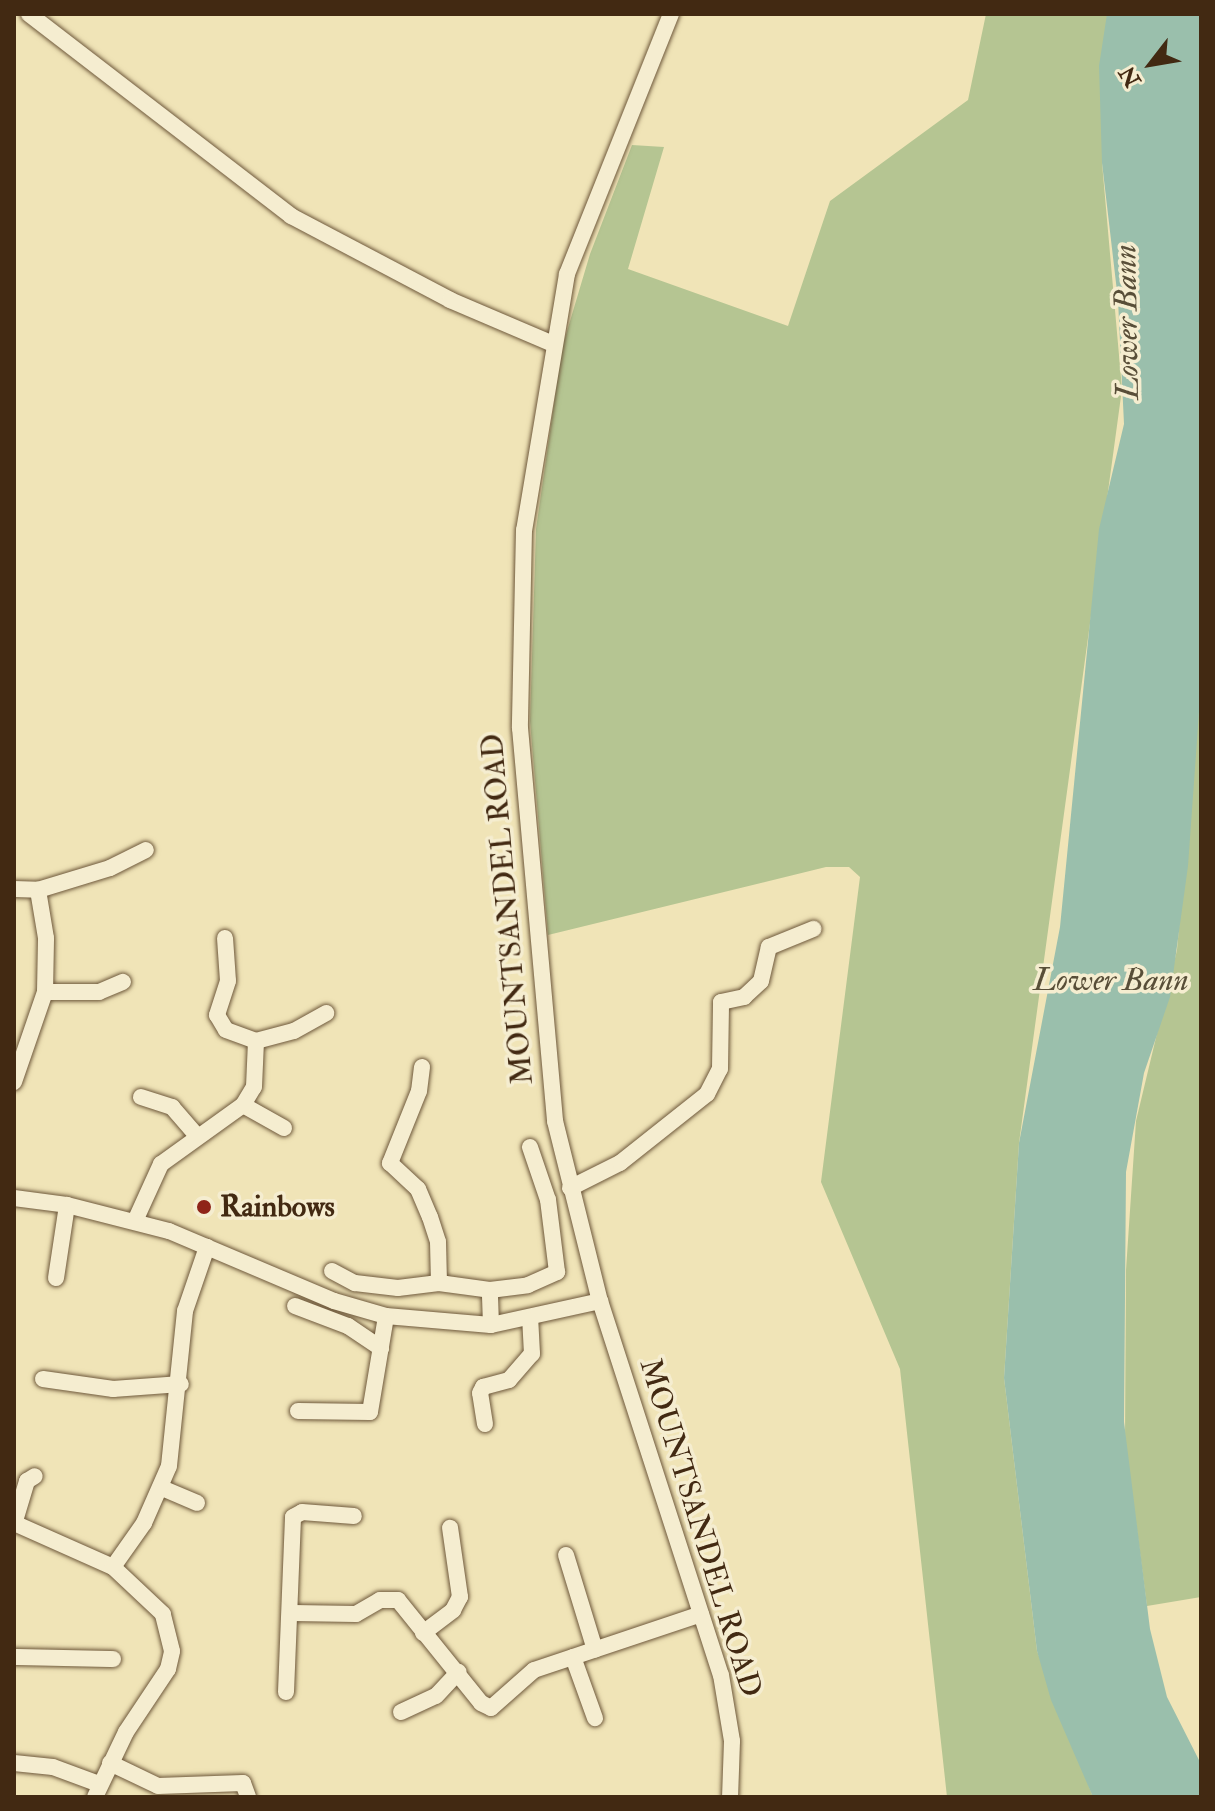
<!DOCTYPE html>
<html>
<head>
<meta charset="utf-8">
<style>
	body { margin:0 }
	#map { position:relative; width:1215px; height:1811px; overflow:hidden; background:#f0e4b7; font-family:"IM FELL Double Pica",serif }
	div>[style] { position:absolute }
	.green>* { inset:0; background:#b5c592 }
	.water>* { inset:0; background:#9abfac }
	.roads { filter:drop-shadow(0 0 2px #6e583b) drop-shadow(0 0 2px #6e583b) }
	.minor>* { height:16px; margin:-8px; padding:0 8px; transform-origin:8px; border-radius:8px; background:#f5edd0 }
	.dots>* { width:22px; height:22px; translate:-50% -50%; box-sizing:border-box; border:4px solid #f5edd0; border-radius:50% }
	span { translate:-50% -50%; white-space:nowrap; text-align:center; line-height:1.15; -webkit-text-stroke:7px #f5edd0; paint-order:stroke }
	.street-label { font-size:30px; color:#422912 }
	.poi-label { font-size:30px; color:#422912; font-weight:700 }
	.left { translate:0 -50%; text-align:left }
	.water-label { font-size:32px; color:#584e38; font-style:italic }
	.frame { position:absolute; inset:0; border:16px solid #422912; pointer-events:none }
	.north { position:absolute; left:1111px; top:24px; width:80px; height:80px; -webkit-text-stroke:6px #f5edd0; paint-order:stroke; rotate:239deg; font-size:22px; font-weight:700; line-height:32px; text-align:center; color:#422912 }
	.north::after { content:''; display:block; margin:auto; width:28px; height:36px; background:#422912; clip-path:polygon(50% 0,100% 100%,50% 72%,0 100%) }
</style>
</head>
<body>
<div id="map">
	<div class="green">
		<i style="clip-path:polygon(986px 14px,1113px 14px,1102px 163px,1122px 389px,1019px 1143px,1004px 1378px,1037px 1651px,1093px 1797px,947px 1797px,900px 1369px,821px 1182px,860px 877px,849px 867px,826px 867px,548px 935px,530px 721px,536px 529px,562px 348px,590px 254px,632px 145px,664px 147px,628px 269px,788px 326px,830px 201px,968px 100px)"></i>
		<i style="clip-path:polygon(1201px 684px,1201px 1597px,1147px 1606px,1125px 1440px,1126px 1270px,1136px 1121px,1177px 950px)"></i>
	</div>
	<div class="water">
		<i style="clip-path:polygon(1107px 14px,1201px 14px,1201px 684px,1188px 866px,1170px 997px,1144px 1073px,1126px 1172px,1124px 1422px,1150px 1629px,1167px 1697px,1201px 1764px,1201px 1797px,1093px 1797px,1051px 1700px,1037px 1651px,1004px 1378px,1019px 1143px,1060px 927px,1099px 529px,1124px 424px,1118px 300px,1102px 163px,1099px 66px)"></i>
	</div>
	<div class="roads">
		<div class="minor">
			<i style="left:29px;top:14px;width:331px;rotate:37.6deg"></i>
			<i style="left:291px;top:216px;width:180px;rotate:27.8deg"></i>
			<i style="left:450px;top:300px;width:112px;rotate:23.1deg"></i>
			<i style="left:671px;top:14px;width:280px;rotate:111.8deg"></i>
			<i style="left:567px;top:274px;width:260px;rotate:99.5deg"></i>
			<i style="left:524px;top:530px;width:198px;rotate:91.2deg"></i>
			<i style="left:520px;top:728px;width:395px;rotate:84.9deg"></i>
			<i style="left:555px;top:1121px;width:186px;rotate:76deg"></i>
			<i style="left:600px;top:1301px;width:393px;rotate:72.1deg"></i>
			<i style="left:721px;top:1675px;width:67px;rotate:80.5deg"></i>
			<i style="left:732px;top:1741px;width:56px;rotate:92deg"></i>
			<i style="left:14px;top:889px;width:24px;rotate:2deg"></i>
			<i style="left:225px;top:938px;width:43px;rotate:86deg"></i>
			<i style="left:228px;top:981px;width:36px;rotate:108deg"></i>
			<i style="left:217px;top:1015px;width:17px;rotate:59deg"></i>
			<i style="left:226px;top:1030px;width:32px;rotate:20deg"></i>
			<i style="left:45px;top:992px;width:54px"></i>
			<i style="left:99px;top:992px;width:26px;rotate:-23deg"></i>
			<i style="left:422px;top:1067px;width:24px;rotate:97deg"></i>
			<i style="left:419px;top:1091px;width:78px;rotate:111.9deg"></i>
			<i style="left:390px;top:1163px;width:38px;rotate:43deg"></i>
			<i style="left:418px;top:1189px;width:30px;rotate:67deg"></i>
			<i style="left:430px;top:1217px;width:26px;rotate:72deg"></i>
			<i style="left:438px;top:1242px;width:41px;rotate:88.6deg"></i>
			<i style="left:14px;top:1082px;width:95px;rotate:-71deg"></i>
			<i style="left:45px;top:992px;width:54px;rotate:-88.9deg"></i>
			<i style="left:46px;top:938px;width:49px;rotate:-99.5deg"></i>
			<i style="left:38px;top:890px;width:75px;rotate:-17deg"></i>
			<i style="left:110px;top:868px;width:40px;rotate:-26.6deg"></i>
			<i style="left:141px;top:1097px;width:33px;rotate:18deg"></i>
			<i style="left:172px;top:1107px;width:37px;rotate:49deg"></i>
			<i style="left:243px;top:1105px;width:47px;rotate:29.3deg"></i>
			<i style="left:570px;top:1188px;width:56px;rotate:-26.6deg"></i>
			<i style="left:620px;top:1163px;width:111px;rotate:-38.4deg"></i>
			<i style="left:707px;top:1094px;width:28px;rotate:-63deg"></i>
			<i style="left:720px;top:1069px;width:67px;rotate:-89.1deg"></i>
			<i style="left:721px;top:1002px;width:24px;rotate:-12deg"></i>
			<i style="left:744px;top:997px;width:23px;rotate:-43deg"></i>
			<i style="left:761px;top:981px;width:35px;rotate:-77deg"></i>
			<i style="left:769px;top:947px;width:48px;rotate:-22.2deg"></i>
			<i style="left:14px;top:1198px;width:53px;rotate:7.5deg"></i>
			<i style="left:67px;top:1205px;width:105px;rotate:14.3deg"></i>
			<i style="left:169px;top:1231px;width:179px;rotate:23deg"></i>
			<i style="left:334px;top:1301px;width:54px;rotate:16.1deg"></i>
			<i style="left:386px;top:1316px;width:105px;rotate:4.9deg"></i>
			<i style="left:491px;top:1325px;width:112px;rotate:-12.4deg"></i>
			<i style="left:135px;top:1221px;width:63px;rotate:-65.5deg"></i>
			<i style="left:161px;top:1164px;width:101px;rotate:-35.7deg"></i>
			<i style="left:243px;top:1105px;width:21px;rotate:-59deg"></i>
			<i style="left:254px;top:1087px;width:46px;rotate:-87.5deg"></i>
			<i style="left:256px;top:1041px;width:39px;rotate:-15deg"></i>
			<i style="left:294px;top:1031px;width:37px;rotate:-29deg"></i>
			<i style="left:332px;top:1271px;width:26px;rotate:28deg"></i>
			<i style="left:355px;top:1283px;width:43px;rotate:6.6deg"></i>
			<i style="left:398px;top:1288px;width:41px;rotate:-7deg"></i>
			<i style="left:439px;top:1283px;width:51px;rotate:7.8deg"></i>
			<i style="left:56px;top:1278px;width:74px;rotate:-81.4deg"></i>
			<i style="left:295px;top:1306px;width:57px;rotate:20.7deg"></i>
			<i style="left:348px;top:1326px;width:40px;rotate:34deg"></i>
			<i style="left:491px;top:1325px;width:35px;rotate:-92deg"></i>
			<i style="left:490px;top:1290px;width:38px;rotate:-7deg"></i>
			<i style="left:528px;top:1285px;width:32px;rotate:-24deg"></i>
			<i style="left:557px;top:1272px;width:73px;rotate:-97.1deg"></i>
			<i style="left:548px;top:1200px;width:56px;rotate:-108.8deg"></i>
			<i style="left:43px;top:1379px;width:71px;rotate:8.1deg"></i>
			<i style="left:113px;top:1389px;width:68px;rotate:-4.2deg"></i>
			<i style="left:298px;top:1411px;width:72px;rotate:0.8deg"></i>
			<i style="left:370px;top:1412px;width:97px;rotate:-80.5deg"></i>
			<i style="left:485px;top:1424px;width:31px;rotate:-99deg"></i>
			<i style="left:480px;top:1393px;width:7px;rotate:-63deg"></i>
			<i style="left:483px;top:1387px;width:27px;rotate:-15deg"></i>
			<i style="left:509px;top:1380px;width:35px;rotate:-49deg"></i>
			<i style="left:532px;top:1354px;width:34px;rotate:-93deg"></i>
			<i style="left:162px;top:1488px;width:38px;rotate:23deg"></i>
			<i style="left:15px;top:1521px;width:42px;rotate:-73.3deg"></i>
			<i style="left:27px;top:1481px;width:9px;rotate:-32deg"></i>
			<i style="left:14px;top:1523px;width:108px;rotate:24deg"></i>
			<i style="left:566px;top:1555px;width:99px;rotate:73deg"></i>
			<i style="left:293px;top:1613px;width:63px;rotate:0.9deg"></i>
			<i style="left:356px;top:1614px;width:28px;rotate:-30deg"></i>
			<i style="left:380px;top:1600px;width:18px"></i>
			<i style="left:398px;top:1600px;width:132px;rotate:51.1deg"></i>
			<i style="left:481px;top:1703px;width:11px;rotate:27deg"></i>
			<i style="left:491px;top:1708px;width:57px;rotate:-41.5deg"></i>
			<i style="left:534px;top:1670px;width:176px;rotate:-18.5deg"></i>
			<i style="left:423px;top:1633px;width:38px;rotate:-37deg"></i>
			<i style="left:453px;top:1610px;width:15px;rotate:-62deg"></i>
			<i style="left:460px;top:1597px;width:70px;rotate:-98.2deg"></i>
			<i style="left:14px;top:1657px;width:99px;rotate:1.2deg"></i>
			<i style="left:573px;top:1657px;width:65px;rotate:70.2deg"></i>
			<i style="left:286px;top:1692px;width:175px;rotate:-87.7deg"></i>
			<i style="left:293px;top:1517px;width:10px;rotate:-29deg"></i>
			<i style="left:302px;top:1512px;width:52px;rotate:4.4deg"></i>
			<i style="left:401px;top:1712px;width:38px;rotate:-25deg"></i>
			<i style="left:436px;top:1696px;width:33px;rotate:-47deg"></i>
			<i style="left:14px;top:1763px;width:39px;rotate:6deg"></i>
			<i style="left:53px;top:1767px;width:49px;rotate:20.3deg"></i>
			<i style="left:110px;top:1763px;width:53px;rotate:25.6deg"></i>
			<i style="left:158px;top:1786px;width:85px;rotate:-2deg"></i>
			<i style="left:243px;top:1783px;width:15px;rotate:70deg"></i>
			<i style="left:95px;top:1797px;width:72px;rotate:-64.5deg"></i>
			<i style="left:126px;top:1732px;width:76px;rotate:-56.3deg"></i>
			<i style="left:168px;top:1669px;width:18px;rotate:-77deg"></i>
			<i style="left:172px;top:1651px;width:38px;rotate:-104deg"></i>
			<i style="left:163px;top:1614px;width:69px;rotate:-136.8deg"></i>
			<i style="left:113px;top:1567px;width:54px;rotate:-54.8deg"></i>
			<i style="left:144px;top:1523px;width:62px;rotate:-66.3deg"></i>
			<i style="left:169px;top:1466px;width:156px;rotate:-84.1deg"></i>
			<i style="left:185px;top:1311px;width:68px;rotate:-71deg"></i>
		</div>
	</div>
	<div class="dots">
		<i style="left:204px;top:1207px;background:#8f2418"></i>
	</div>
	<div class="street-label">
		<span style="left:508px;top:909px;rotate:-95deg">MOUNTSANDEL ROAD</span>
		<span style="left:700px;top:1528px;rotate:73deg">MOUNTSANDEL ROAD</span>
	</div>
	<div class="poi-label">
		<span class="left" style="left:220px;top:1207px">Rainbows</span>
	</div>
	<div class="water-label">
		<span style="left:1127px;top:322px;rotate:-91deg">Lower Bann</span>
		<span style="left:1111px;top:980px">Lower Bann</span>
	</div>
	<div class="frame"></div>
	<div class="north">N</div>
</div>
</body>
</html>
